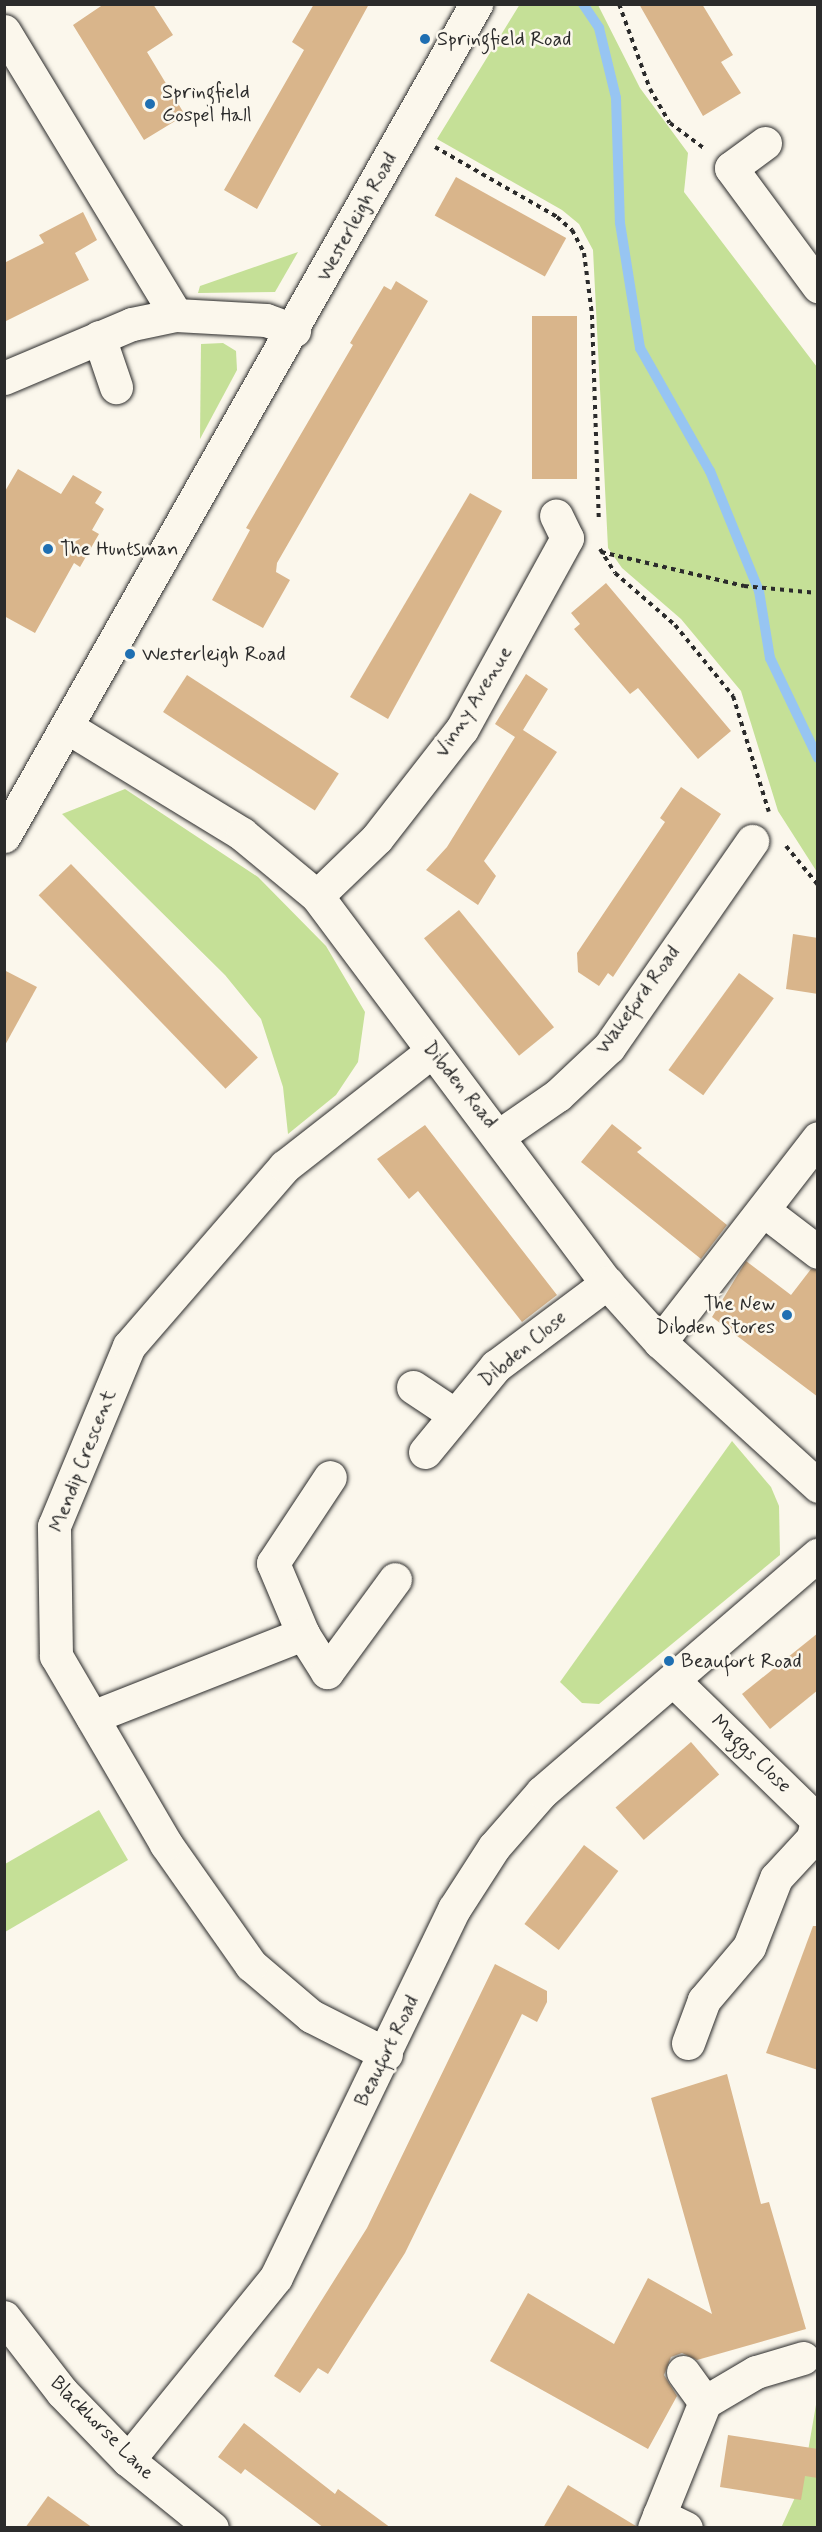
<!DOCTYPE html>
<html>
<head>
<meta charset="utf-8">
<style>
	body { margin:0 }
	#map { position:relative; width:822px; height:2532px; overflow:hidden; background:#fbf7ec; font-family:Mynerve,sans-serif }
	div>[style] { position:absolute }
	.green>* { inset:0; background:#c5e097 }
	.stream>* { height:10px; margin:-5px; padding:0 5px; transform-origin:5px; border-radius:5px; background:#97c5f2 }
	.building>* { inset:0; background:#d9b58b; transform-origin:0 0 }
	.path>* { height:4px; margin-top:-2px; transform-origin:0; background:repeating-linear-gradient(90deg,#2b2b2b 0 4.5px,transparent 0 9px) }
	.roads { filter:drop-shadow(0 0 2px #2b2b2b) drop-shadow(0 0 2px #2b2b2b) }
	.minor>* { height:33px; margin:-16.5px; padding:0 16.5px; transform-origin:16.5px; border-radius:16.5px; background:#fbf7ec }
	.dots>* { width:16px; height:16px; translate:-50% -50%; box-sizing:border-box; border:3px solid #fbf7ec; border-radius:50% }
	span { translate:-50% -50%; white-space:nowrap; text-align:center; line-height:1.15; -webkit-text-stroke:5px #fbf7ec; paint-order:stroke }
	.poi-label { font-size:20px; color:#2b2b2b }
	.left { translate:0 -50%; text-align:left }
	.right { translate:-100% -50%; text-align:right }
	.street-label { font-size:20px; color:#2b2b2b }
	.frame { position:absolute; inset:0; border:6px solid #2b2b2b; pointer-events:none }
</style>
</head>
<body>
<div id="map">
	<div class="green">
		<i style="clip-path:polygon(520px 4px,598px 5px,640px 88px,688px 153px,684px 192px,817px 367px,817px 872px,778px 811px,741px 691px,681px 619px,622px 568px,608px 548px,593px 250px,579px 224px,562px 210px,437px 139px)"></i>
		<i style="clip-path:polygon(298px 252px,275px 292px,198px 293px,200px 286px)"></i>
		<i style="clip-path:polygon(223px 343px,236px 351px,237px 370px,200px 439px,201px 344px)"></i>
		<i style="clip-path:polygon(125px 789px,258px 877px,326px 946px,365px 1012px,358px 1062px,336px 1095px,288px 1134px,283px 1087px,261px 1019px,225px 975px,62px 814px)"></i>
		<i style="clip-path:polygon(732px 1441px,771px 1487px,779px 1506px,780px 1555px,599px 1704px,582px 1703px,560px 1682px)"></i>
		<i style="clip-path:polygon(99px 1810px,128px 1860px,5px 1932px,5px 1864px)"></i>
		<i style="clip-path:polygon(817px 2399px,817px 2527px,781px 2528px,803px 2480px)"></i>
	</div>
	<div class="stream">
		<i style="left:583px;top:4px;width:29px;rotate:56deg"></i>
		<i style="left:599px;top:28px;width:72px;rotate:76.3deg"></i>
		<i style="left:616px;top:98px;width:125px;rotate:88.2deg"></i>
		<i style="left:620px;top:223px;width:127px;rotate:80.9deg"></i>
		<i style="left:640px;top:348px;width:142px;rotate:60.4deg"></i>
		<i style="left:710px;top:471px;width:130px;rotate:67.8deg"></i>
		<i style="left:759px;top:591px;width:68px;rotate:80.7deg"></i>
		<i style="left:770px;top:658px;width:111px;rotate:64.4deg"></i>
	</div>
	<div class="building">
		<i style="clip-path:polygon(104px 4px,153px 4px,173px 35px,147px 52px,185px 115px,144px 140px,73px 25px)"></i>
		<i style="clip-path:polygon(314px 4px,369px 4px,257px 209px,224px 190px,304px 50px,292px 42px)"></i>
		<i style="clip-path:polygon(639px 4px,702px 4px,733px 55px,721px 62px,741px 93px,703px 116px)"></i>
		<i style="left:456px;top:177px;width:126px;height:44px;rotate:29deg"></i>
		<i style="clip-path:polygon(83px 212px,97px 240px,75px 253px,89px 280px,4px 322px,4px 263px,44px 243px,39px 235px)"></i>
		<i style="clip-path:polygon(396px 281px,428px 301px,277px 563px,276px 572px,290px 580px,263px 628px,212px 600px,250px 530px,246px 528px,353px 345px,350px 343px,384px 286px,391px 290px)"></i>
		<i style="left:532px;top:316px;width:45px;height:163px"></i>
		<i style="clip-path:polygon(18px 469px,61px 494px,73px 475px,102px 492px,95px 503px,104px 509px,92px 530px,99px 534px,80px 567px,74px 563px,35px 633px,4px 616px,4px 493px)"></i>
		<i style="clip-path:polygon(470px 493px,502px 511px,388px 719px,350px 697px)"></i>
		<i style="clip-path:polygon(606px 583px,731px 731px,698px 759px,638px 688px,630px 694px,574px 629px,580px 624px,571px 613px)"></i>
		<i style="clip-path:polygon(526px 674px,548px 689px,523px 730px,557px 752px,484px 861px,496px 876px,478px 905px,426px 870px,447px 847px,515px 737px,495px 724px)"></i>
		<i style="left:187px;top:675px;width:181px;height:44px;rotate:33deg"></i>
		<i style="clip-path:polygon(681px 787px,721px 814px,613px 977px,608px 973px,599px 986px,578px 972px,577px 953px,665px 822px,660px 818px)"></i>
		<i style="left:71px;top:864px;width:269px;height:45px;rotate:46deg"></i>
		<i style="left:459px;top:910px;width:151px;height:45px;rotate:51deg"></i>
		<i style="clip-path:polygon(793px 934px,818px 938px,818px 994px,786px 989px)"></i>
		<i style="clip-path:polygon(4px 970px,37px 987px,4px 1047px)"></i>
		<i style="left:739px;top:973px;width:43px;height:120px;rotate:36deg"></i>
		<i style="clip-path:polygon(612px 1124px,642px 1148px,637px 1152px,727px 1225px,701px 1259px,581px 1162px)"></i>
		<i style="clip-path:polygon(425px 1125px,557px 1295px,522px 1322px,418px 1191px,409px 1199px,377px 1159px)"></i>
		<i style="clip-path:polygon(746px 1261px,791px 1295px,811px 1269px,818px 1270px,818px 1397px,712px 1317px)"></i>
		<i style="clip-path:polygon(818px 1633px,818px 1690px,770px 1729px,742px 1694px)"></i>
		<i style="left:691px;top:1742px;width:43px;height:100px;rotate:49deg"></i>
		<i style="left:584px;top:1845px;width:43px;height:99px;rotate:37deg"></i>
		<i style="clip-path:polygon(813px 1926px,818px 1926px,818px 2070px,766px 2053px)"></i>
		<i style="clip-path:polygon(495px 1964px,547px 1991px,547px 2002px,537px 2022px,522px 2014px,405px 2253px,328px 2374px,318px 2368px,300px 2393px,274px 2376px,367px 2228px)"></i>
		<i style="clip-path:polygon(727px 2074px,761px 2204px,769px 2202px,806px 2329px,697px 2360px,682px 2353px,671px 2357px,664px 2375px,677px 2396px,648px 2449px,490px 2361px,528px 2293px,614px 2344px,648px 2278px,712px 2314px,651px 2098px)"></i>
		<i style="clip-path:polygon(244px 2423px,335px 2494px,338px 2489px,391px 2528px,324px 2528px,245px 2469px,241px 2474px,218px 2457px)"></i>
		<i style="clip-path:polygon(728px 2435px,818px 2449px,818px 2478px,805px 2476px,801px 2500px,720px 2487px)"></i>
		<i style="clip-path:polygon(568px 2485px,636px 2526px,636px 2528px,543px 2528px)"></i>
		<i style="clip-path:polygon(48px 2496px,93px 2528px,25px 2528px)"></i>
	</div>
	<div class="path">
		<i style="left:619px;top:4px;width:90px;rotate:70deg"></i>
		<i style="left:650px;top:89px;width:39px;rotate:60deg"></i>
		<i style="left:670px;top:123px;width:44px;rotate:36.6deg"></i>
		<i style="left:435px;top:147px;width:141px;rotate:29.8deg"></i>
		<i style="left:557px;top:217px;width:20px;rotate:41deg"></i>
		<i style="left:572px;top:230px;width:26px;rotate:62deg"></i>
		<i style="left:584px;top:253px;width:63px;rotate:82.6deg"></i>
		<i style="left:592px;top:315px;width:206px;rotate:88.1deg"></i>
		<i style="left:600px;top:549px;width:28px;rotate:58deg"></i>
		<i style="left:615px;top:573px;width:79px;rotate:40.9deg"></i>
		<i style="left:675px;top:625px;width:92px;rotate:50.8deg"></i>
		<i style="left:733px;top:696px;width:121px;rotate:72.8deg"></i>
		<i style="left:601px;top:552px;width:147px;rotate:13.4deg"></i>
		<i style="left:744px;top:586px;width:74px;rotate:5.4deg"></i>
		<i style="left:786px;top:846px;width:50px;rotate:50.6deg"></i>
	</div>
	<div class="roads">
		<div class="minor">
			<i style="left:4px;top:31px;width:332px;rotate:58.8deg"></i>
			<i style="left:765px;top:143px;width:42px;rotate:143.7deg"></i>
			<i style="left:731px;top:168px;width:147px;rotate:53.6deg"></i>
			<i style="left:99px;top:337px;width:53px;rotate:71.2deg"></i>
			<i style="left:4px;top:378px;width:139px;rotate:-22.9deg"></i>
			<i style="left:132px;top:324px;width:45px;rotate:-11.6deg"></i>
			<i style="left:176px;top:315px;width:90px;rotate:3.2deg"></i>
			<i style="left:266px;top:320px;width:30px;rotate:20deg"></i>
			<i style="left:67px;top:727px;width:205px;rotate:31.4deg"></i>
			<i style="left:242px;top:834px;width:97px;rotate:39.6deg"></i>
			<i style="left:317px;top:896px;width:484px;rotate:53.2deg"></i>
			<i style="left:607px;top:1283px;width:79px;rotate:48.1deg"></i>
			<i style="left:660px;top:1342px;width:214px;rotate:42.3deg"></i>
			<i style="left:4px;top:836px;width:957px;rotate:-60.43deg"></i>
			<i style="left:317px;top:896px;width:83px;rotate:-44deg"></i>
			<i style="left:377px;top:838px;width:138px;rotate:-52.1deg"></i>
			<i style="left:462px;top:729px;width:218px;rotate:-61.2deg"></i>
			<i style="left:567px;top:538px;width:25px;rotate:-116deg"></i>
			<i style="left:500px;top:1135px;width:70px;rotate:-34.6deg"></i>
			<i style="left:558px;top:1095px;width:70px;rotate:-43.3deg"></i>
			<i style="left:609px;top:1047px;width:251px;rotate:-55.2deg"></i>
			<i style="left:763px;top:1210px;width:69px;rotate:37.4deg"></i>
			<i style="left:660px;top:1342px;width:258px;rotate:-52.2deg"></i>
			<i style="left:413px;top:1387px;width:47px;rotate:33.7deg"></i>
			<i style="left:425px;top:1452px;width:112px;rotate:-50.5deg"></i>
			<i style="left:496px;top:1366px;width:139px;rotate:-36.8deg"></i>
			<i style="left:303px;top:1634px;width:77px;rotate:-112.9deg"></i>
			<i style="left:273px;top:1563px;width:103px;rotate:-56.5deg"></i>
			<i style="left:675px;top:1682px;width:198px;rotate:44.2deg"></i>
			<i style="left:817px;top:1820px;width:18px;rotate:103deg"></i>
			<i style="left:813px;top:1838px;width:54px;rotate:132.8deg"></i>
			<i style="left:776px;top:1878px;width:74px;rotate:111.4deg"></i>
			<i style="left:749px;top:1947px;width:70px;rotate:130.3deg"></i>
			<i style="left:704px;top:2000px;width:46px;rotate:110.4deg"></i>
			<i style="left:92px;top:1717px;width:227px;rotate:-21.5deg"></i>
			<i style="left:303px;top:1634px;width:45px;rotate:57.7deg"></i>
			<i style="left:327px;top:1672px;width:115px;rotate:-53.8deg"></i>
			<i style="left:386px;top:2054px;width:84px;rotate:-153.1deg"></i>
			<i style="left:311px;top:2016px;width:79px;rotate:-139.6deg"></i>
			<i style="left:251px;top:1965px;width:148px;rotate:-125.1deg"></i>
			<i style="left:166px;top:1844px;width:218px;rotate:-120.3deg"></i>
			<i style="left:56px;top:1656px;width:130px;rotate:-90.9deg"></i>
			<i style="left:54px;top:1526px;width:195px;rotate:-67.4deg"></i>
			<i style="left:129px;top:1346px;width:238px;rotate:-49.1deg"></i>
			<i style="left:285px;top:1166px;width:187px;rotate:-38deg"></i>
			<i style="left:4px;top:2317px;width:95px;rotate:52.3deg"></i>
			<i style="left:62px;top:2392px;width:95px;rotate:45.9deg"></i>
			<i style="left:128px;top:2460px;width:108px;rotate:39deg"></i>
			<i style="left:683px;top:2372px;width:37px;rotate:54deg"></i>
			<i style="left:128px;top:2460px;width:235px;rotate:-51deg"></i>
			<i style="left:276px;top:2277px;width:409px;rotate:-64.2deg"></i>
			<i style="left:454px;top:1909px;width:74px;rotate:-57.2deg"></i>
			<i style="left:494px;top:1847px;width:73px;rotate:-48.9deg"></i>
			<i style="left:542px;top:1792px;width:364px;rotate:-40.7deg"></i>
			<i style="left:659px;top:2515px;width:30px;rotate:26deg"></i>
			<i style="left:654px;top:2528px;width:136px;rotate:-68deg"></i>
			<i style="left:705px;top:2402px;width:59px;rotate:-30.5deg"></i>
			<i style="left:756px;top:2372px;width:49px;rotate:-16.6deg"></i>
		</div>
	</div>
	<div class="dots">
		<i style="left:425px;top:39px;background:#1f6fb2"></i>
		<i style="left:150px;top:104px;background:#1f6fb2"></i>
		<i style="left:48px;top:549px;background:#1f6fb2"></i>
		<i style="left:130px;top:654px;background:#1f6fb2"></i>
		<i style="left:787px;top:1315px;background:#1f6fb2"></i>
		<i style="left:669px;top:1661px;background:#1f6fb2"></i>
	</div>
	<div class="poi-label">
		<span class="left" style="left:437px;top:39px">Springfield Road</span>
		<span class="left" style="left:162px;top:104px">Springfield<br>Gospel Hall</span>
		<span class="left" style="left:60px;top:549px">The Huntsman</span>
		<span class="left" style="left:142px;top:654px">Westerleigh Road</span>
		<span class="right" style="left:775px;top:1316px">The New<br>Dibden Stores</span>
		<span class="left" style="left:681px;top:1661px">Beaufort Road</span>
	</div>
	<div class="street-label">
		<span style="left:357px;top:217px;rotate:-61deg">Westerleigh Road</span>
		<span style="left:474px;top:702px;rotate:-58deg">Vinny Avenue</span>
		<span style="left:638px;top:1000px;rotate:-54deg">Wakeford Road</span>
		<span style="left:460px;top:1085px;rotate:51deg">Dibden Road</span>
		<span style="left:523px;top:1349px;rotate:-40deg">Dibden Close</span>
		<span style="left:83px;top:1461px;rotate:-69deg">Mendip Crescent</span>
		<span style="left:751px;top:1754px;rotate:44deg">Maggs Close</span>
		<span style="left:387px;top:2051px;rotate:-64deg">Beaufort Road</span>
		<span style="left:102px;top:2428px;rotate:45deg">Blackhorse Lane</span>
	</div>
	<div class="frame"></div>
</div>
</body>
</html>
